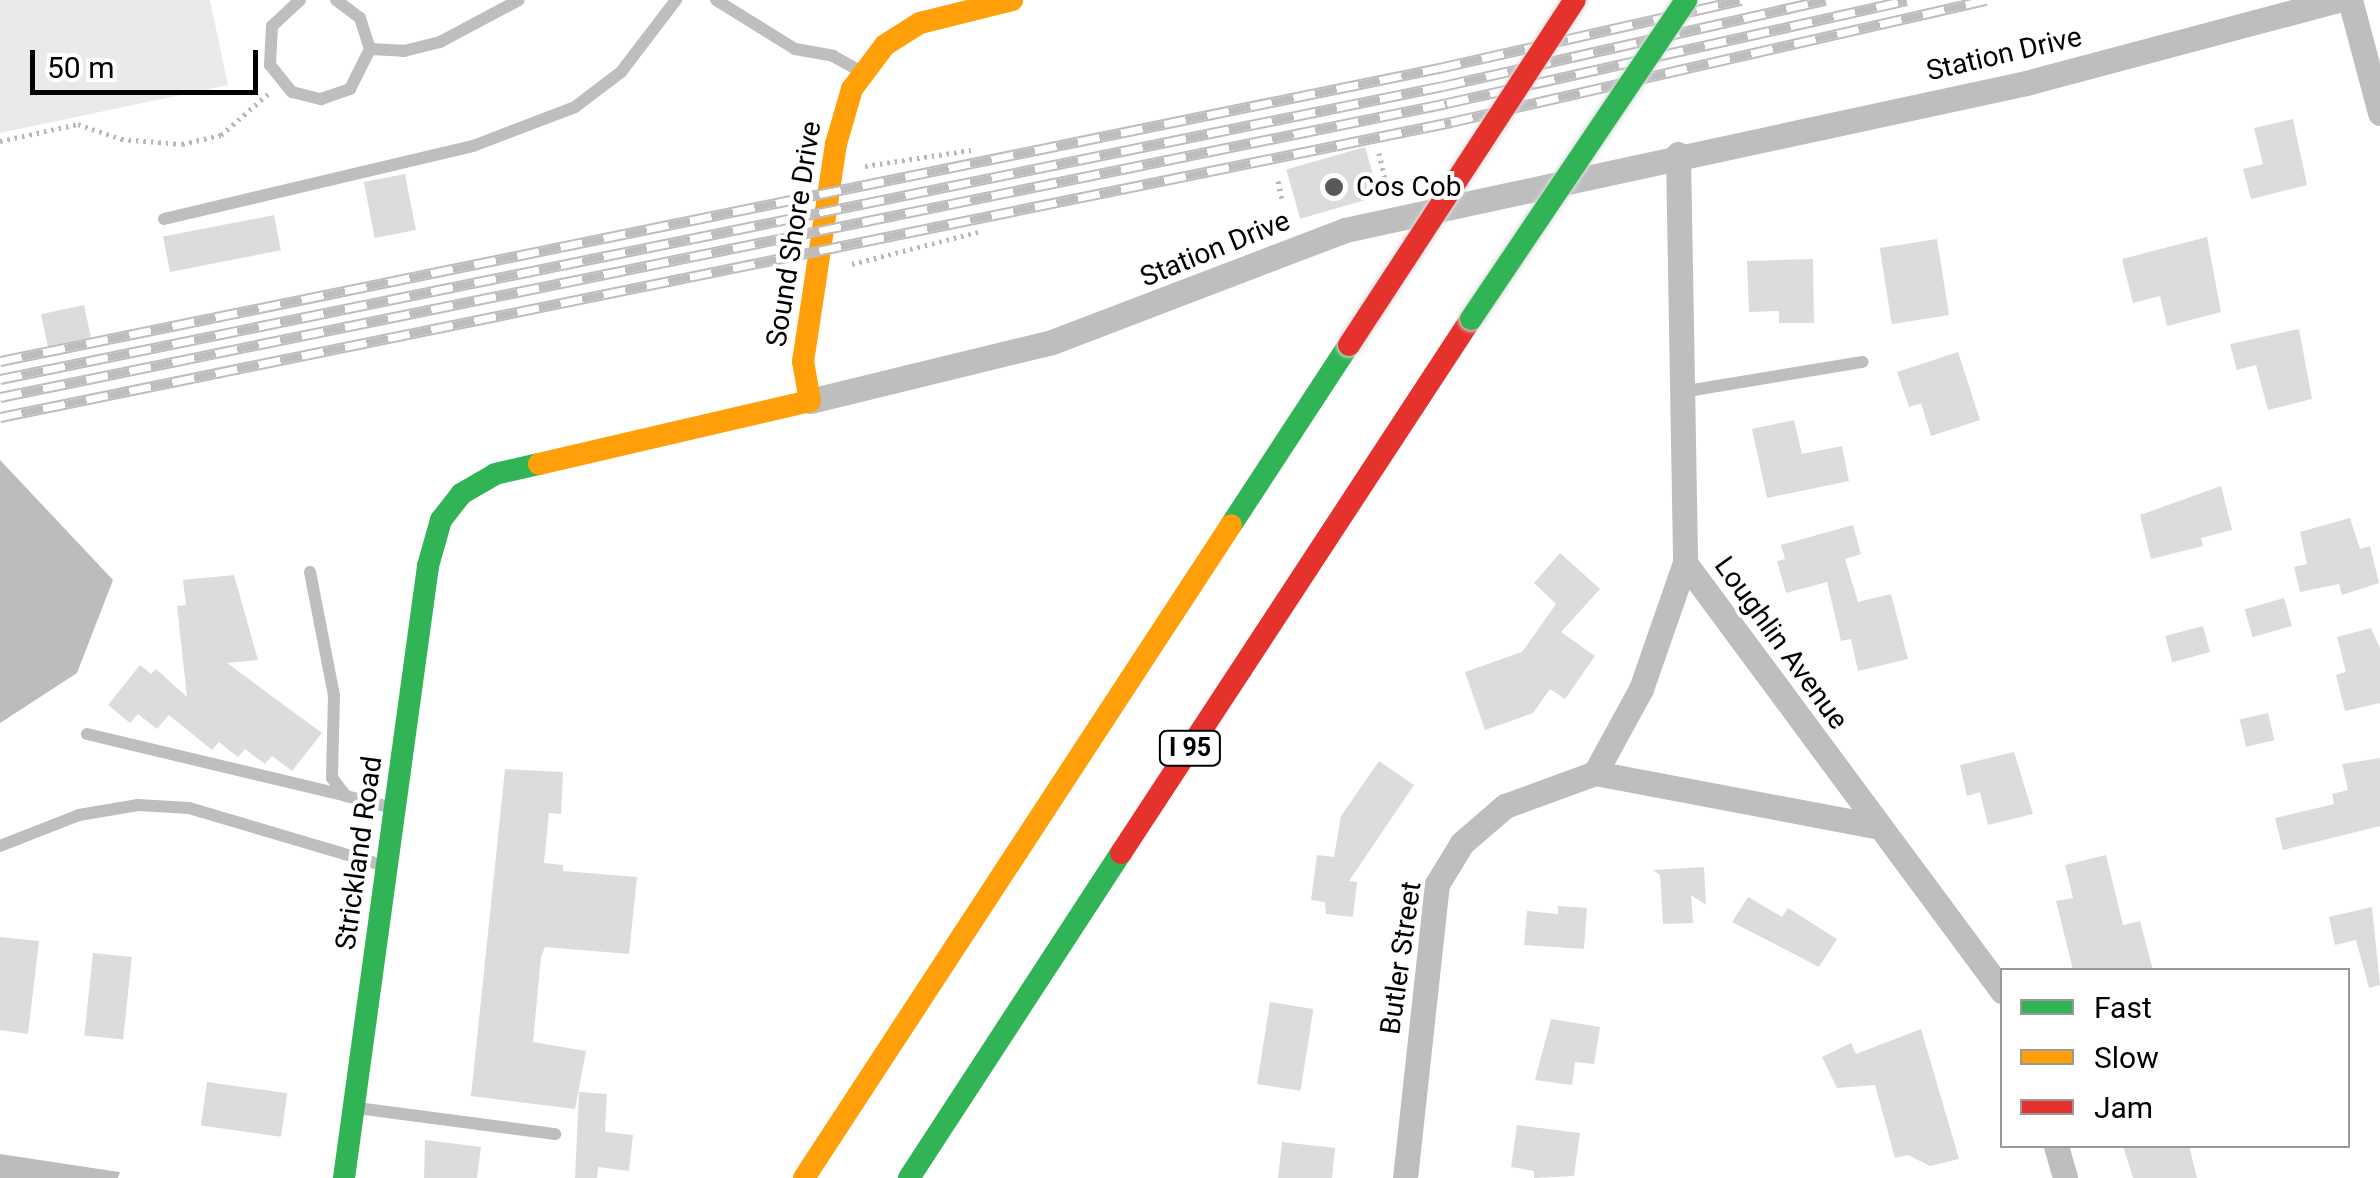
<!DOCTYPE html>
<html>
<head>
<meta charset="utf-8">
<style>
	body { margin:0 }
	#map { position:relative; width:2380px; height:1178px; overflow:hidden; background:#fff; font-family:Roboto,sans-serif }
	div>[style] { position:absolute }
	.green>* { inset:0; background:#eaeaea }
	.water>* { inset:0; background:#bcbcbc }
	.building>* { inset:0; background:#dcdcdc; transform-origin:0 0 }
	.path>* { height:5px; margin-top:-2.5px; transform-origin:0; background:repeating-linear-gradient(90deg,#b8b8b8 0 2.5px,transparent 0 7.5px) }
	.lane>* { height:12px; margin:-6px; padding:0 6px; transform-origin:6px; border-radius:6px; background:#bebebe }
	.street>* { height:25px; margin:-12.5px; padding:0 12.5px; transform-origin:12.5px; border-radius:12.5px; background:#bebebe }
	.fast>* { height:22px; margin:-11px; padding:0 11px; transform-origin:11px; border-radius:11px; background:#30b455 }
	.slow>* { height:22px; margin:-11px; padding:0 11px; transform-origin:11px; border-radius:11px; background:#ff9f0a }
	.jam>* { height:22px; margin:-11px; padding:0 11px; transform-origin:11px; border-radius:11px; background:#e5322d }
	.rail>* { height:11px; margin-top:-5.5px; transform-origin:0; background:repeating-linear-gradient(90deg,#fff 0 22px,#bdbdbd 0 44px); box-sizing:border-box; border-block:2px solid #bdbdbd }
	.bridges { filter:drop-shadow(0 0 2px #dbdbdb) drop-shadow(0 0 2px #dbdbdb) }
	.fast-bridge>* { height:22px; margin:-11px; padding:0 11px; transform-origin:11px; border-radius:11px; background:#30b455 }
	.jam-bridge>* { height:22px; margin:-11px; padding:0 11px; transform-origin:11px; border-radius:11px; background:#e5322d }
	.dots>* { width:28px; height:28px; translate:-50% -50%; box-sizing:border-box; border:5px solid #fff; border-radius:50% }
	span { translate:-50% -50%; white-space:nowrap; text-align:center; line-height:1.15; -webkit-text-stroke:8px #fff; paint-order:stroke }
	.shield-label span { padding:2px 8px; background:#fff; border:2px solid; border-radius:8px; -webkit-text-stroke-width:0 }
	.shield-label { font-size:25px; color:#000; font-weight:700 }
	.street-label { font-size:28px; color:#000 }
	.poi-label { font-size:28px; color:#000 }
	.left { translate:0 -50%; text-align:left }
	.legend { position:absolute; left:2000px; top:968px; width:350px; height:180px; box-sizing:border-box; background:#fff; border:2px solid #999; margin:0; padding:12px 18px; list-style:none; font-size:30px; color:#000 }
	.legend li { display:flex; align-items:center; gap:20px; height:50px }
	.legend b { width:50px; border:2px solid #999 }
	.scale { position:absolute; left:30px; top:50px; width:228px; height:45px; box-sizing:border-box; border:5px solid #000; border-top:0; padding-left:12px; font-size:30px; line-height:35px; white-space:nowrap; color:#000; -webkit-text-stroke:8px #fff; paint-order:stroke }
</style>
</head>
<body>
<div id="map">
	<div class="green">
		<i style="clip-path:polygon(0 0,210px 0,228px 85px,0 133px)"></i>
	</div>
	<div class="water">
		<i style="clip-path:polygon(0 460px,113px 580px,77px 673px,0 723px)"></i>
		<i style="clip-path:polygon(0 1154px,119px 1172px,120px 1172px,118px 1178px,0 1178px)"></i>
	</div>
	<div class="building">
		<i style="clip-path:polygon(2293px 119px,2307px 185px,2251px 199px,2243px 169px,2263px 164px,2254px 128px)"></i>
		<i style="left:1365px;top:147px;width:51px;height:82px;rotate:74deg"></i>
		<i style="left:405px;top:174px;width:57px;height:42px;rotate:79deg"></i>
		<i style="left:274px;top:215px;width:36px;height:113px;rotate:79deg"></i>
		<i style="clip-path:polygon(2207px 237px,2221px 312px,2167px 326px,2160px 296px,2133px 303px,2122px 259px)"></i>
		<i style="left:1937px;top:239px;width:77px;height:58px;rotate:81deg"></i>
		<i style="clip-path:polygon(1813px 259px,1814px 323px,1779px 323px,1779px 311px,1749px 312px,1747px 261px)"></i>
		<i style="left:84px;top:305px;width:33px;height:44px;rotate:78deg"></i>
		<i style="clip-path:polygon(2299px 329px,2312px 399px,2268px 410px,2256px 365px,2237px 370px,2230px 344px)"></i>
		<i style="clip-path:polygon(1958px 352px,1980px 420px,1931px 436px,1921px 403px,1909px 407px,1897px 372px)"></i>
		<i style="clip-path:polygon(1794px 420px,1802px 454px,1842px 446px,1849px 481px,1767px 498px,1752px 429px)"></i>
		<i style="clip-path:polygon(2221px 486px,2232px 530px,2201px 538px,2203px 546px,2151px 559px,2140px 515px)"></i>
		<i style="clip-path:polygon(2350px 518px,2360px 549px,2370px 546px,2379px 583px,2342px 595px,2339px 584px,2300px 592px,2294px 567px,2307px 564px,2300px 532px)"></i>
		<i style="clip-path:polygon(1853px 525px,1861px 554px,1845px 559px,1858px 602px,1891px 594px,1908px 659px,1858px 671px,1851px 639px,1841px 641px,1827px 582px,1786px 593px,1777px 561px,1785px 559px,1781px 545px)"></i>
		<i style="clip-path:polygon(1560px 553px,1600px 589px,1561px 632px,1595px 656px,1565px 699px,1550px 689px,1533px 713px,1485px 730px,1465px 672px,1522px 652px,1556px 604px,1534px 583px)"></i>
		<i style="clip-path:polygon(234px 575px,258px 660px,227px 663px,322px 733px,292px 771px,272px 756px,265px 764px,245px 749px,238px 757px,219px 742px,212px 750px,169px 715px,157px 729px,138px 714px,130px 723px,108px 705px,140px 665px,151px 674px,156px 669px,187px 697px,177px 606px,186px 605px,183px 580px)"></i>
		<i style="left:2284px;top:598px;width:29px;height:41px;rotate:74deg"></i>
		<i style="left:2203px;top:626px;width:27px;height:39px;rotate:75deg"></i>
		<i style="clip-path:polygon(2371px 628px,2380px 648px,2380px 703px,2345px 711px,2336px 675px,2346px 672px,2337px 637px)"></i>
		<i style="left:2268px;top:713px;width:28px;height:29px;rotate:77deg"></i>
		<i style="clip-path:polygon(2014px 752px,2033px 814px,1988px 825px,1980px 792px,1967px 796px,1960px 765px)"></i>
		<i style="clip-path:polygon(2380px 758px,2380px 826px,2283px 850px,2275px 818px,2334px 804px,2332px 794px,2348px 790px,2342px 764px)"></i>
		<i style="clip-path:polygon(1379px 761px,1414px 785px,1349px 881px,1357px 882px,1353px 917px,1326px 914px,1325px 902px,1311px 900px,1317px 855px,1334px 857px,1341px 816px)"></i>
		<i style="clip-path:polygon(505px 769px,563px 772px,561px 814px,549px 813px,544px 863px,563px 865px,563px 871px,637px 877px,629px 954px,545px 947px,541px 957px,533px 1042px,586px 1051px,575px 1109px,471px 1096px)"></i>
		<i style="clip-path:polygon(2106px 855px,2123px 925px,2140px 921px,2153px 970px,2073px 970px,2056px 901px,2073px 898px,2065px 865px)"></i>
		<i style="clip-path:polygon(1704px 867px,1706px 905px,1691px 895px,1693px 923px,1663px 924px,1660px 875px,1653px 870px)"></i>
		<i style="clip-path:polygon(1748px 897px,1782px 917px,1788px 908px,1837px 939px,1819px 967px,1732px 922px)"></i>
		<i style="clip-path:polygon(1558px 906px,1587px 908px,1584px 949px,1524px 945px,1527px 911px,1558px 914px)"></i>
		<i style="clip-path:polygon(2372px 907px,2380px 985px,2369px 988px,2356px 940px,2335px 945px,2329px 917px)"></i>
		<i style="clip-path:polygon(0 937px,39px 941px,28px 1034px,0 1030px)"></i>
		<i style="left:93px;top:953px;width:39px;height:83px;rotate:6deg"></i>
		<i style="left:1270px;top:1002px;width:44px;height:83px;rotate:9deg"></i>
		<i style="clip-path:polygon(1551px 1019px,1600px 1027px,1594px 1064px,1575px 1062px,1572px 1085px,1535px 1080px)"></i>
		<i style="clip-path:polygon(1921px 1029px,1959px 1159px,1930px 1166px,1908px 1155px,1895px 1158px,1875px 1085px,1837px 1088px,1822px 1057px,1851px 1043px,1856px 1054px)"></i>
		<i style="left:207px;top:1082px;width:81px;height:44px;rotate:8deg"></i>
		<i style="clip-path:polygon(579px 1092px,607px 1094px,605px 1132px,633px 1135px,629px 1171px,598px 1167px,597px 1178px,575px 1178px)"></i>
		<i style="clip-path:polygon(1517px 1125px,1580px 1133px,1574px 1176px,1534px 1178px,1534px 1171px,1511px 1167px)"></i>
		<i style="clip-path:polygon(425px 1140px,481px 1147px,477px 1178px,424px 1178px)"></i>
		<i style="clip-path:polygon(1282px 1142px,1335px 1148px,1332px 1178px,1278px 1178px)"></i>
		<i style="clip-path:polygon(2123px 1146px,2189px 1146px,2197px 1178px,2133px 1178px)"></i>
	</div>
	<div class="path">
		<i style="left:0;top:141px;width:80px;rotate:-12.3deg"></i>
		<i style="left:78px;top:124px;width:46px;rotate:19.2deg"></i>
		<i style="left:121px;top:139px;width:61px;rotate:4.7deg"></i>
		<i style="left:182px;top:144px;width:40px;rotate:-13deg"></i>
		<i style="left:221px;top:135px;width:64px;rotate:-41.2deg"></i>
		<i style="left:1379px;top:153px;width:26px;rotate:77deg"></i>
		<i style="left:865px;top:166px;width:107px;rotate:-8.6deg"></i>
		<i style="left:1278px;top:181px;width:19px;rotate:78deg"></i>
		<i style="left:852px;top:264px;width:133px;rotate:-14.3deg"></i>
	</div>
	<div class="lane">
		<i style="left:300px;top:0;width:38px;rotate:137deg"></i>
		<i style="left:272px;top:26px;width:39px;rotate:93deg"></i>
		<i style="left:270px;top:65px;width:35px;rotate:51deg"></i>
		<i style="left:292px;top:92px;width:30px;rotate:14deg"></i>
		<i style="left:321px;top:99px;width:31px;rotate:-19deg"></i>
		<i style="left:350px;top:89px;width:45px;rotate:-63.4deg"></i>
		<i style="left:370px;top:49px;width:33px;rotate:-108deg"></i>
		<i style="left:360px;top:18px;width:30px;rotate:-143deg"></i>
		<i style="left:716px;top:0;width:93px;rotate:31.8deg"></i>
		<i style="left:795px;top:49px;width:39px;rotate:10deg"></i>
		<i style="left:833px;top:56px;width:31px;rotate:29deg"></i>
		<i style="left:370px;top:49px;width:34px;rotate:3deg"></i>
		<i style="left:404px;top:51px;width:37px;rotate:-14deg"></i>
		<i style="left:440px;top:42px;width:89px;rotate:-28deg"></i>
		<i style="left:164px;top:219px;width:318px;rotate:-13.3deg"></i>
		<i style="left:473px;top:146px;width:109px;rotate:-20.9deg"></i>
		<i style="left:575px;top:107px;width:58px;rotate:-37.3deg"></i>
		<i style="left:621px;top:72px;width:91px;rotate:-52.6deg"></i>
		<i style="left:1681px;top:392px;width:184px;rotate:-9.4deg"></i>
		<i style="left:310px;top:572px;width:125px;rotate:79deg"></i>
		<i style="left:334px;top:695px;width:83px;rotate:91.4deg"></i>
		<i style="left:332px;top:778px;width:23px;rotate:52deg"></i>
		<i style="left:346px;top:796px;width:49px;rotate:14.3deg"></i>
		<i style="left:87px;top:734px;width:264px;rotate:13.4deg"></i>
		<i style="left:0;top:846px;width:85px;rotate:-21.4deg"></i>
		<i style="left:79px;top:815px;width:60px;rotate:-9.6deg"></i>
		<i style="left:138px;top:805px;width:51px;rotate:3.4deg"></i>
		<i style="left:189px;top:808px;width:201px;rotate:16.5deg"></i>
		<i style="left:357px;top:1108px;width:200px;rotate:7.5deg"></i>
	</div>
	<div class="street">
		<i style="left:2350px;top:0;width:117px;rotate:75.1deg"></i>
		<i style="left:1678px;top:154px;width:409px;rotate:89deg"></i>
		<i style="left:1685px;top:563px;width:533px;rotate:53.47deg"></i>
		<i style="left:810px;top:401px;width:249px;rotate:-13.7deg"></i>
		<i style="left:1052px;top:342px;width:314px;rotate:-20.9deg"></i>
		<i style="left:1345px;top:230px;width:697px;rotate:-12.18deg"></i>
		<i style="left:2026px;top:83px;width:323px;rotate:-14.9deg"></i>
		<i style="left:1595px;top:773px;width:290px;rotate:10.7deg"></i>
		<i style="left:2056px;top:1146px;width:33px;rotate:74deg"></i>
		<i style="left:1405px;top:1178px;width:296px;rotate:-83.8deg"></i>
		<i style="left:1437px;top:884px;width:48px;rotate:-58.6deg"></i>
		<i style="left:1462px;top:843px;width:57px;rotate:-40.7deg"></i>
		<i style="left:1505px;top:806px;width:96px;rotate:-20.1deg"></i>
		<i style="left:1595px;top:773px;width:96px;rotate:-61.3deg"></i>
		<i style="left:1641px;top:689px;width:133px;rotate:-70.8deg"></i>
	</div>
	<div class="fast">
		<i style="left:1231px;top:525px;width:215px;rotate:-56.8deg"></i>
		<i style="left:344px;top:1178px;width:618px;rotate:-82.18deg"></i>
		<i style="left:428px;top:566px;width:48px;rotate:-74.2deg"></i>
		<i style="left:441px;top:520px;width:33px;rotate:-52deg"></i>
		<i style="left:461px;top:494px;width:39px;rotate:-30deg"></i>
		<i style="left:495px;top:474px;width:45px;rotate:-12.8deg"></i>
		<i style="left:909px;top:1178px;width:388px;rotate:-56.9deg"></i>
	</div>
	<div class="slow">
		<i style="left:539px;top:464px;width:278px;rotate:-13.1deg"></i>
		<i style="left:810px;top:401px;width:40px;rotate:-100deg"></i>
		<i style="left:803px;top:362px;width:220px;rotate:-81.4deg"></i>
		<i style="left:836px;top:144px;width:57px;rotate:-73.8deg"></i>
		<i style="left:852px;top:89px;width:55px;rotate:-53.1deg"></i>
		<i style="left:885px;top:45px;width:41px;rotate:-32.2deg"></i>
		<i style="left:920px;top:23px;width:95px;rotate:-14deg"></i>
		<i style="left:804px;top:1178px;width:780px;rotate:-56.82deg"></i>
	</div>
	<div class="jam">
		<i style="left:1121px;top:853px;width:638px;rotate:-56.76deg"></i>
	</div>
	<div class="rail">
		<i style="left:0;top:361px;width:1469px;rotate:-11.51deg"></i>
		<i style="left:1439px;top:68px;width:310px;rotate:-12.7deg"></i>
		<i style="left:0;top:379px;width:1472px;rotate:-11.48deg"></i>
		<i style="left:1443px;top:86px;width:392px;rotate:-12.7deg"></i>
		<i style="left:0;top:397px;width:1477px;rotate:-11.48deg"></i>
		<i style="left:1447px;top:103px;width:471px;rotate:-12.6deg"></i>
		<i style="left:0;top:417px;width:1481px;rotate:-11.49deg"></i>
		<i style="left:1451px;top:122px;width:549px;rotate:-12.85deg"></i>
	</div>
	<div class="bridges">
		<div class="fast-bridge">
			<i style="left:1471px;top:319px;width:385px;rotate:-56deg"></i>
		</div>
		<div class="jam-bridge">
			<i style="left:1349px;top:345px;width:412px;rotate:-56.8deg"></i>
		</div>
	</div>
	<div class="dots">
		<i style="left:1334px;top:187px;background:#595959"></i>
	</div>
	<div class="shield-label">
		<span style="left:1190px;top:748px">I 95</span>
	</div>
	<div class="street-label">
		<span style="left:2004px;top:54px;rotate:-13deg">Station Drive</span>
		<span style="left:794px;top:234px;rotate:-81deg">Sound Shore Drive</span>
		<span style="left:1215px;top:249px;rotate:-22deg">Station Drive</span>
		<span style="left:1781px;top:643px;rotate:54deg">Loughlin Avenue</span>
		<span style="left:359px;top:853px;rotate:-82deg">Strickland Road</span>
		<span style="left:1401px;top:958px;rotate:-82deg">Butler Street</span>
	</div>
	<div class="poi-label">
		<span class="left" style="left:1356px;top:187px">Cos Cob</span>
	</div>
	<ul class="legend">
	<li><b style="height:12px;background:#30b455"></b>Fast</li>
	<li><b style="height:12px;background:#ff9f0a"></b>Slow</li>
	<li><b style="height:12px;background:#e5322d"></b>Jam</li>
	</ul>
	<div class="scale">50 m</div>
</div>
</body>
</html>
